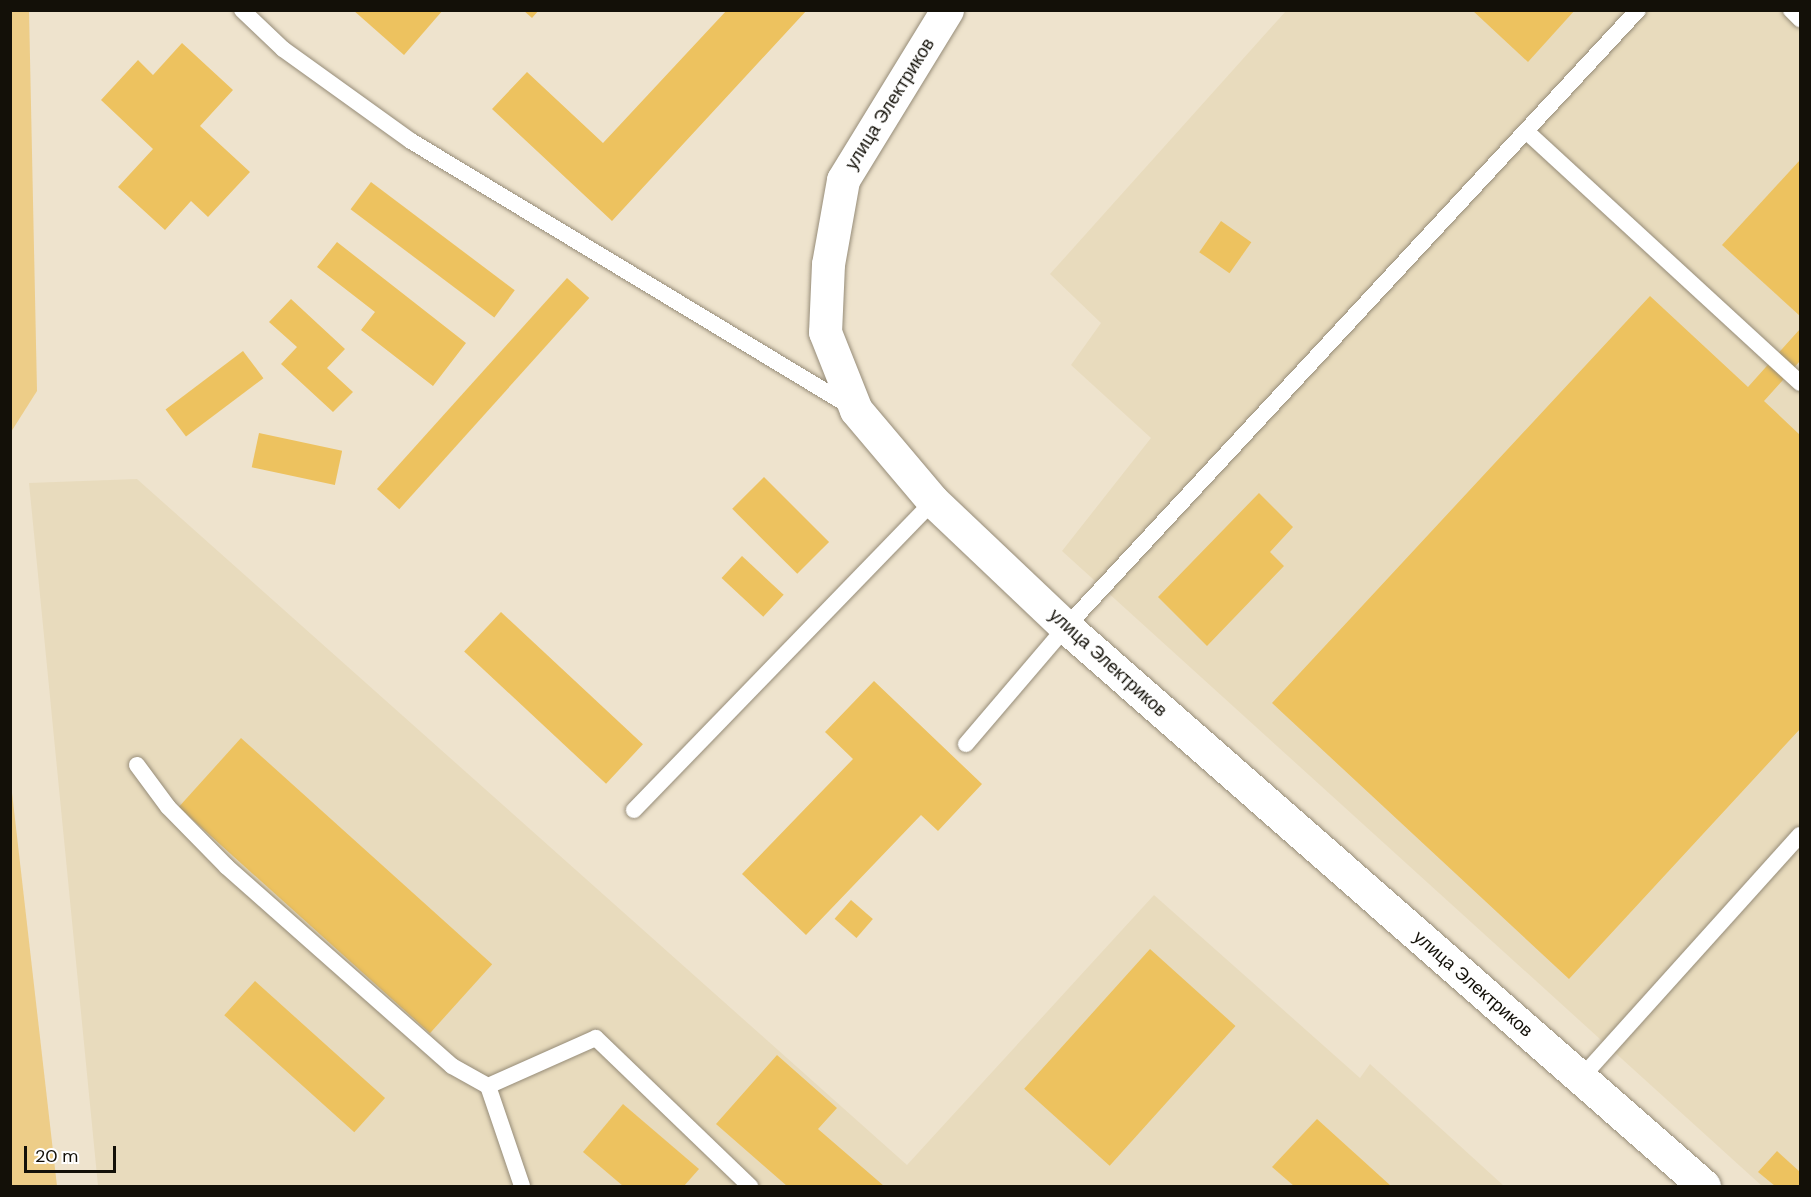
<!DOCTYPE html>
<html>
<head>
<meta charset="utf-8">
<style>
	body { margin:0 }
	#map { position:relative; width:1811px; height:1197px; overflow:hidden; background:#eee3cd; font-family:"DM Sans",sans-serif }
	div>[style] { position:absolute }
	.built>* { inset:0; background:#e8dbbd }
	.green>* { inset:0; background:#edcd88 }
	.building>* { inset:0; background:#edc25f; transform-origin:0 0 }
	.roads { filter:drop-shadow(0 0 2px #968c78) drop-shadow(0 0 2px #968c78) }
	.lane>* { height:16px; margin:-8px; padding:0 8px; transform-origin:8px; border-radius:8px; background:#fff }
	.street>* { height:33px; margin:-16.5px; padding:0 16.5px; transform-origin:16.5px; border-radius:16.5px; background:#fff }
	span { translate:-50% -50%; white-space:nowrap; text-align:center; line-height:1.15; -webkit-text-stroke:4.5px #fff; paint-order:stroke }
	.street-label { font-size:18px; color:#131008 }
	.frame { position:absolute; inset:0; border:12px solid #131008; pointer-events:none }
	.scale { position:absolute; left:24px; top:1146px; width:92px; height:27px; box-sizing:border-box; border:3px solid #131008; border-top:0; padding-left:8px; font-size:18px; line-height:21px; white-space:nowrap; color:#131008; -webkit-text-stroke:4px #fff; paint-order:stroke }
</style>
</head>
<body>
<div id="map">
	<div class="built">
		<i style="clip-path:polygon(1286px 11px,1800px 11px,1800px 1186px,1762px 1186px,1062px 551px,1151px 438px,1071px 365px,1101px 323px,1050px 274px)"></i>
		<i style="clip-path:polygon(137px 479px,907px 1165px,1154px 895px,1360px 1078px,1370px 1064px,1504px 1186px,98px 1186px,29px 483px)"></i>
	</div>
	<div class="green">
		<i style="clip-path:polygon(29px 10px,37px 391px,11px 432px,10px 11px)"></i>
		<i style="clip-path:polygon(10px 784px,11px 784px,57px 1186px,11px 1186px)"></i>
	</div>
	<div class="building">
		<i style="clip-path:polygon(353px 10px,443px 10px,404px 55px)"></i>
		<i style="clip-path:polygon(523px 10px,539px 10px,532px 18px)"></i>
		<i style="clip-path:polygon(727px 10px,807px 10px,612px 221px,492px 109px,527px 72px,603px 143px)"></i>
		<i style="clip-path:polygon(1472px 10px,1575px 10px,1528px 62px)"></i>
		<i style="clip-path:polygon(182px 43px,233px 90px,200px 126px,250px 172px,208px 217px,191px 201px,165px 230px,118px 187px,153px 149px,101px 100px,138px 60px,153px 75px)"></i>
		<i style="clip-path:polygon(1800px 160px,1800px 316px,1722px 245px)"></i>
		<i style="left:371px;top:182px;width:180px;height:34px;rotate:37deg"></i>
		<i style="left:1221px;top:221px;width:37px;height:38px;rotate:35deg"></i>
		<i style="clip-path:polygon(337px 242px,466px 343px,433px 386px,361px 330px,375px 312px,317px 267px)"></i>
		<i style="left:567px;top:278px;width:30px;height:284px;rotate:42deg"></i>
		<i style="clip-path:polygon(1650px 296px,1748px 387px,1800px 329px,1800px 361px,1764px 401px,1800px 435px,1800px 729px,1569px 979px,1272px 703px)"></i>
		<i style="clip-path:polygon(291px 299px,345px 349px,327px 368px,353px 392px,333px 412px,281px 364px,297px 347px,269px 322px)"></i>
		<i style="left:243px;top:351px;width:34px;height:97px;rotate:53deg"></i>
		<i style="left:259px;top:433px;width:85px;height:35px;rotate:12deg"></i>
		<i style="left:764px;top:477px;width:92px;height:45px;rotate:45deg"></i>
		<i style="clip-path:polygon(1259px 493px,1293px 527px,1270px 552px,1284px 566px,1207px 646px,1158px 597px)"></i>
		<i style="left:742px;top:556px;width:57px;height:30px;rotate:43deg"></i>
		<i style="left:501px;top:612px;width:194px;height:54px;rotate:43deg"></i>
		<i style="clip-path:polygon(874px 681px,982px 784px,938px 831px,921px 815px,806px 935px,742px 874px,853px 759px,825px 732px)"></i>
		<i style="left:241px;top:738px;width:338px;height:93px;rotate:42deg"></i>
		<i style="left:851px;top:900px;width:29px;height:25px;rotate:41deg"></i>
		<i style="left:1150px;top:949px;width:115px;height:188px;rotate:42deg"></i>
		<i style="left:255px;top:981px;width:175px;height:46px;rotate:42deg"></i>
		<i style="clip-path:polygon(777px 1055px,837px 1108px,818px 1129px,884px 1186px,787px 1186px,716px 1124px)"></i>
		<i style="clip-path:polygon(623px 1104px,699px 1169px,684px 1186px,623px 1186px,583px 1152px)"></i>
		<i style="clip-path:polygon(1317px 1119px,1391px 1186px,1294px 1186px,1272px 1167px)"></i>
		<i style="clip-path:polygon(1777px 1151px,1800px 1172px,1800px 1186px,1775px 1186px,1758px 1172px)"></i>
	</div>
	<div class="roads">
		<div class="lane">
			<i style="left:242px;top:10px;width:57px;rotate:43.6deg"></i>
			<i style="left:283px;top:49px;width:158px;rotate:35.7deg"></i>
			<i style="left:411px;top:141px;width:516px;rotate:31.14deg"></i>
			<i style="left:1791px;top:10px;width:13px;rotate:45deg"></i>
			<i style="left:1526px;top:131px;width:372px;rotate:42.6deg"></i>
			<i style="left:966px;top:744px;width:154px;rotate:-49.5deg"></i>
			<i style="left:1066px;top:627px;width:841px;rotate:-47.17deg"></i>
			<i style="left:137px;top:765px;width:52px;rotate:53.6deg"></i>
			<i style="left:168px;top:807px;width:84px;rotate:45.5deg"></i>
			<i style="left:227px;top:867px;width:300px;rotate:41.5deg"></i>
			<i style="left:452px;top:1066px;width:41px;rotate:29.1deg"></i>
			<i style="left:488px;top:1086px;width:118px;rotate:-24deg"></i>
			<i style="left:596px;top:1038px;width:214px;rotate:43.9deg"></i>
			<i style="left:634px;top:810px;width:430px;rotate:-45.9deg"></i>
			<i style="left:1581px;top:1078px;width:327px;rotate:-48deg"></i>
			<i style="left:488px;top:1086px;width:106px;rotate:71.2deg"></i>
		</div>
		<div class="street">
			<i style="left:947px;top:10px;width:199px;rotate:121.5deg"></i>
			<i style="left:843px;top:180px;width:85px;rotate:100.1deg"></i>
			<i style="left:828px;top:264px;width:68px;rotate:92.5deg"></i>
			<i style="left:825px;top:332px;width:84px;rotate:68.3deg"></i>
			<i style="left:856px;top:410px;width:119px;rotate:49.8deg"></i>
			<i style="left:933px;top:501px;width:183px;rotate:43.5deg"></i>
			<i style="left:1066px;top:627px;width:848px;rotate:41.22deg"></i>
		</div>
	</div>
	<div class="street-label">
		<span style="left:890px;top:104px;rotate:-58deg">улица Электриков</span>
		<span style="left:1108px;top:663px;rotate:42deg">улица Электриков</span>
		<span style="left:1473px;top:984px;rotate:41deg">улица Электриков</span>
	</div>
	<div class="frame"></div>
	<div class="scale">20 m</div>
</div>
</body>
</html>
